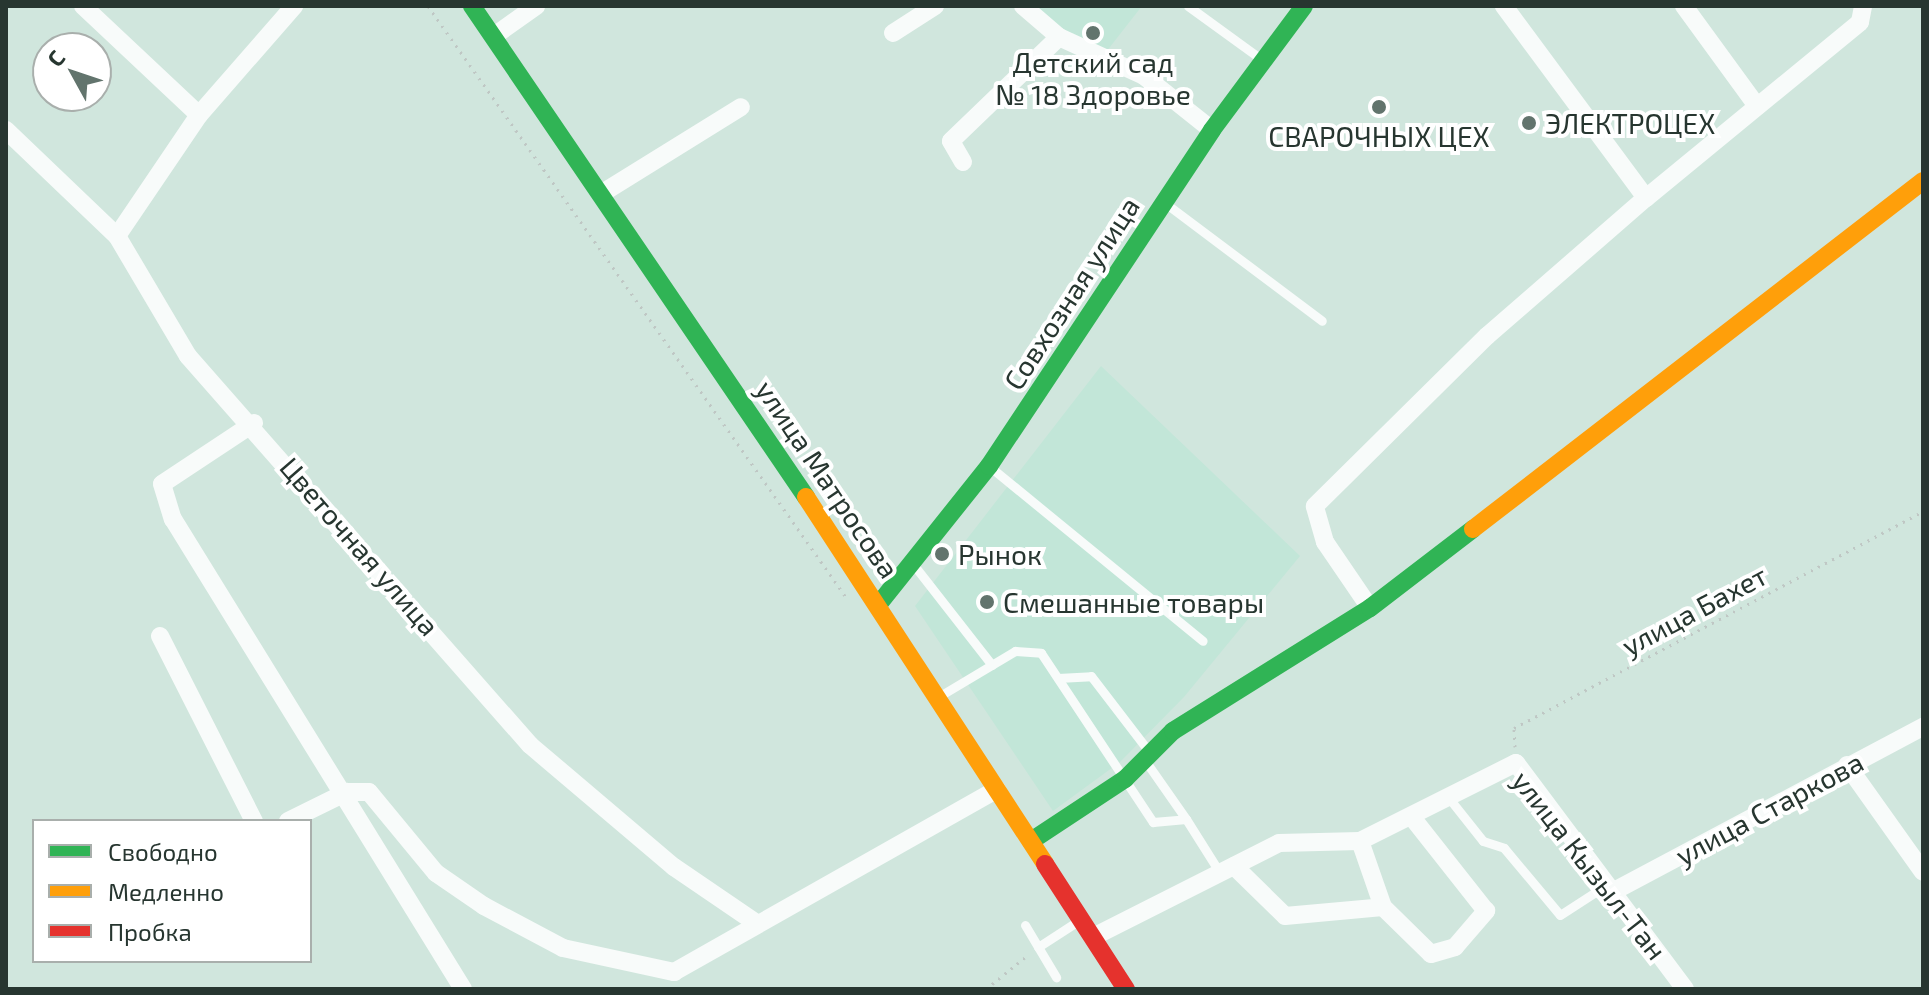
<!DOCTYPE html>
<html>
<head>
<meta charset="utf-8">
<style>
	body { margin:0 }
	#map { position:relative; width:1929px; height:995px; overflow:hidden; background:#d0e6dd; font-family:"Exo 2",sans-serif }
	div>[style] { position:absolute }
	.built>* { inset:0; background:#c2e6d8 }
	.path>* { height:3px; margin-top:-1.5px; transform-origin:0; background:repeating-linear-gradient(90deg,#bfc7c4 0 2px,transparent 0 8px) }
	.lane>* { height:9px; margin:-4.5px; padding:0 4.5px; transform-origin:4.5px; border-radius:4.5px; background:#f8fbfa }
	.street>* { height:18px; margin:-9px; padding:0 9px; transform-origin:9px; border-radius:9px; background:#f8fbfa }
	.fast>* { height:18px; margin:-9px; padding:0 9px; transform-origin:9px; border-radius:9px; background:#30b455 }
	.slow>* { height:18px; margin:-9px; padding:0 9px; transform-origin:9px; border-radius:9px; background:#ff9f0a }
	.jam>* { height:18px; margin:-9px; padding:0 9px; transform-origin:9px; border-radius:9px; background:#e5322d }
	.dots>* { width:22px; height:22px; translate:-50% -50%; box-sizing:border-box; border:4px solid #fff; border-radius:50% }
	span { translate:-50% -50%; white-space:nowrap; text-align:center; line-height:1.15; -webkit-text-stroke:8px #fff; paint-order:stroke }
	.poi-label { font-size:28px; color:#273630 }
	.left { translate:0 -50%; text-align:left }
	.street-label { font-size:28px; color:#273630 }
	.frame { position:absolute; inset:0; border:8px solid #273630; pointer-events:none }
	.legend { position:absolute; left:32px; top:819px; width:280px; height:144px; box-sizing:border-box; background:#fff; border:2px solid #a9afac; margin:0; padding:10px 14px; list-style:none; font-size:24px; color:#273630 }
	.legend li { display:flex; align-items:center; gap:16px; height:40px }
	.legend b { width:40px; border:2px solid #a9afac }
	.north { position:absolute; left:32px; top:32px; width:80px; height:80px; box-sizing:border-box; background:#fff; border:2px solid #a9afac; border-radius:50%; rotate:310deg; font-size:22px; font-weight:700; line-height:32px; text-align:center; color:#273630 }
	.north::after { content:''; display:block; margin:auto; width:28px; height:36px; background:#62746d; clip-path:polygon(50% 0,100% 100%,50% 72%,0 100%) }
</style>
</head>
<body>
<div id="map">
	<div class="built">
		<i style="clip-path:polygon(1032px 6px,1142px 6px,1099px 61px)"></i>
		<i style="clip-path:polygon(1101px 366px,1300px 556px,1184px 697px,1120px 762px,1053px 811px,915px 606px)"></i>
	</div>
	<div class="path">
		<i style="left:428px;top:6px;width:724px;rotate:54.73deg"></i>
		<i style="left:1515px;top:747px;width:19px;rotate:-93deg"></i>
		<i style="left:1514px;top:728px;width:463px;rotate:-27.9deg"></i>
		<i style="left:986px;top:989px;width:55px;rotate:-39.1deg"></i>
	</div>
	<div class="lane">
		<i style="left:1188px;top:6px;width:90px;rotate:36deg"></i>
		<i style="left:1165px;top:203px;width:196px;rotate:36.9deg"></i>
		<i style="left:989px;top:466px;width:276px;rotate:39.3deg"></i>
		<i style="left:913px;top:564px;width:128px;rotate:52deg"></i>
		<i style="left:1058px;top:678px;width:33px;rotate:-3deg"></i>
		<i style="left:1091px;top:676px;width:97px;rotate:52.5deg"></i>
		<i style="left:938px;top:697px;width:90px;rotate:-30.9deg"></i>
		<i style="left:1015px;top:651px;width:26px;rotate:4deg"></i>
		<i style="left:1041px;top:653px;width:203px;rotate:56.5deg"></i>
		<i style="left:1153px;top:822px;width:33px;rotate:-5deg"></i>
		<i style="left:1186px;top:819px;width:64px;rotate:57.8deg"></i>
		<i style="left:1144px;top:759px;width:73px;rotate:55deg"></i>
		<i style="left:1448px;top:797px;width:56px;rotate:51.5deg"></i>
		<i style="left:1483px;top:841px;width:22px;rotate:18deg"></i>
		<i style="left:1504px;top:848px;width:87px;rotate:50.1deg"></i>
		<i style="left:1560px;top:915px;width:57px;rotate:-32.9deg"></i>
		<i style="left:1025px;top:925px;width:61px;rotate:59.2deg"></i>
		<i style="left:1038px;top:947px;width:48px;rotate:-33deg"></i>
	</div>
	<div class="street">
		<i style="left:83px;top:6px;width:159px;rotate:43.2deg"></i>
		<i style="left:1023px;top:6px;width:48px;rotate:40.7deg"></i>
		<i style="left:1059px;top:37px;width:94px;rotate:24.6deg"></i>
		<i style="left:1144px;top:76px;width:87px;rotate:38.5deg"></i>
		<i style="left:1684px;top:6px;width:124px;rotate:53.9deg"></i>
		<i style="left:893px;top:33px;width:50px;rotate:-32.7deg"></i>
		<i style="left:494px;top:36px;width:52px;rotate:-35.5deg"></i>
		<i style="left:6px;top:130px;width:153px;rotate:43.7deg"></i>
		<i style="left:117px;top:236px;width:139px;rotate:59.4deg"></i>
		<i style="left:188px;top:356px;width:518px;rotate:48.68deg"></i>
		<i style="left:530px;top:745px;width:189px;rotate:40.3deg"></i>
		<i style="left:674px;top:867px;width:99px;rotate:34.3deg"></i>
		<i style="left:963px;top:162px;width:24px;rotate:-120deg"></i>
		<i style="left:951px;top:141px;width:150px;rotate:-43.9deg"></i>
		<i style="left:604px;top:192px;width:161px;rotate:-31.8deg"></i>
		<i style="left:1646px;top:198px;width:277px;rotate:-39.4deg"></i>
		<i style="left:1860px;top:22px;width:16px;rotate:-79deg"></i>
		<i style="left:117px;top:236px;width:146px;rotate:-55.9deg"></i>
		<i style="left:199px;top:115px;width:145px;rotate:-48.9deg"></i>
		<i style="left:254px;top:423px;width:110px;rotate:146.5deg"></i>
		<i style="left:162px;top:484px;width:37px;rotate:73deg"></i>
		<i style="left:173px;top:519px;width:552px;rotate:58.32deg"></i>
		<i style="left:1370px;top:608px;width:80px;rotate:-124.3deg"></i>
		<i style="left:1325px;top:542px;width:37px;rotate:-106deg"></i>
		<i style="left:1315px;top:506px;width:242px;rotate:-44.7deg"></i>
		<i style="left:1487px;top:336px;width:211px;rotate:-41deg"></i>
		<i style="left:1646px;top:198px;width:239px;rotate:-126.5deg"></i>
		<i style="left:160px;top:636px;width:208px;rotate:63.1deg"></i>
		<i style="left:1847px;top:765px;width:131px;rotate:54.6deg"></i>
		<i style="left:288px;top:821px;width:66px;rotate:-26.2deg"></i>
		<i style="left:347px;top:792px;width:22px"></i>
		<i style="left:369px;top:792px;width:105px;rotate:50.4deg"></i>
		<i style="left:436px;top:873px;width:58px;rotate:34.5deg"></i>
		<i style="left:484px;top:906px;width:89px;rotate:28deg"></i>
		<i style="left:563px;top:948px;width:114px;rotate:12.2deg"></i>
		<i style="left:674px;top:972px;width:371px;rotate:-29.5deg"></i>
		<i style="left:1234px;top:866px;width:71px;rotate:44.4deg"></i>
		<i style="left:1285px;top:916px;width:98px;rotate:-5.2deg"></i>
		<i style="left:1383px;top:907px;width:70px;rotate:-109.2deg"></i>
		<i style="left:1616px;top:890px;width:348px;rotate:-28deg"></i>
		<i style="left:1383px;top:907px;width:67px;rotate:44.4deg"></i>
		<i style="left:1431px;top:954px;width:25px;rotate:-16deg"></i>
		<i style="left:1455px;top:947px;width:48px;rotate:-49.3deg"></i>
		<i style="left:1486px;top:911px;width:121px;rotate:-128.3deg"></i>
		<i style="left:1093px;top:937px;width:208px;rotate:-26.8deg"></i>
		<i style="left:1279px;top:843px;width:81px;rotate:-1.4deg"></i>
		<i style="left:1360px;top:841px;width:174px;rotate:-26.6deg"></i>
		<i style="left:1516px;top:763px;width:282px;rotate:53.2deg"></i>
	</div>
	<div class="fast">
		<i style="left:472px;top:6px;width:594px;rotate:55.77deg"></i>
		<i style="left:878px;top:605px;width:178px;rotate:-51.4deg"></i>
		<i style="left:989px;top:466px;width:403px;rotate:-56.4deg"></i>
		<i style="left:1212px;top:130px;width:154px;rotate:-53.4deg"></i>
		<i style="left:1031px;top:841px;width:113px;rotate:-33.4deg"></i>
		<i style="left:1125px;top:779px;width:68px;rotate:-45deg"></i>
		<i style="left:1173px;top:731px;width:232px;rotate:-32deg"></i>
		<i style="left:1370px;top:608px;width:130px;rotate:-37.5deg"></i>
	</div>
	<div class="slow">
		<i style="left:806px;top:497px;width:438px;rotate:56.9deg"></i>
		<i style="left:1473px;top:529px;width:569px;rotate:-37.72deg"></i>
	</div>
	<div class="jam">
		<i style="left:1045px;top:864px;width:149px;rotate:57.1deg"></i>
	</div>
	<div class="dots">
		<i style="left:1093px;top:33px;background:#62746d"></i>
		<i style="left:1379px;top:107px;background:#62746d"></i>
		<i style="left:1529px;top:123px;background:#62746d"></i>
		<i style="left:942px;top:554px;background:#62746d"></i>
		<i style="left:987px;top:602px;background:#62746d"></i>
	</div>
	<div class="poi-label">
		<span style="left:1093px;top:78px">Детский сад<br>№ 18 Здоровье</span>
		<span class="left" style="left:1545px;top:123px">ЭЛЕКТРОЦЕХ</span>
		<span style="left:1379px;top:136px">СВАРОЧНЫХ ЦЕХ</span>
		<span class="left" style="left:958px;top:554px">Рынок</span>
		<span class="left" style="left:1003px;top:602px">Смешанные товары</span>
	</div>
	<div class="street-label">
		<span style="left:1071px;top:293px;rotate:-57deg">Совхозная улица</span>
		<span style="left:828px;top:479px;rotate:56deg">улица Матросова</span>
		<span style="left:360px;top:546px;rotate:49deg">Цветочная улица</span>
		<span style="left:1694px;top:610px;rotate:-28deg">улица Бахет</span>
		<span style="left:1769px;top:808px;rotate:-28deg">улица Старкова</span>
		<span style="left:1590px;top:865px;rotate:52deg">улица Кызыл-Тан</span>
	</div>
	<div class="frame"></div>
	<ul class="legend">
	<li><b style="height:10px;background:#30b455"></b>Свободно</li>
	<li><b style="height:10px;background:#ff9f0a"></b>Медленно</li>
	<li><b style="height:10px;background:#e5322d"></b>Пробка</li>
	</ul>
	<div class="north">С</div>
</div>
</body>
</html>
